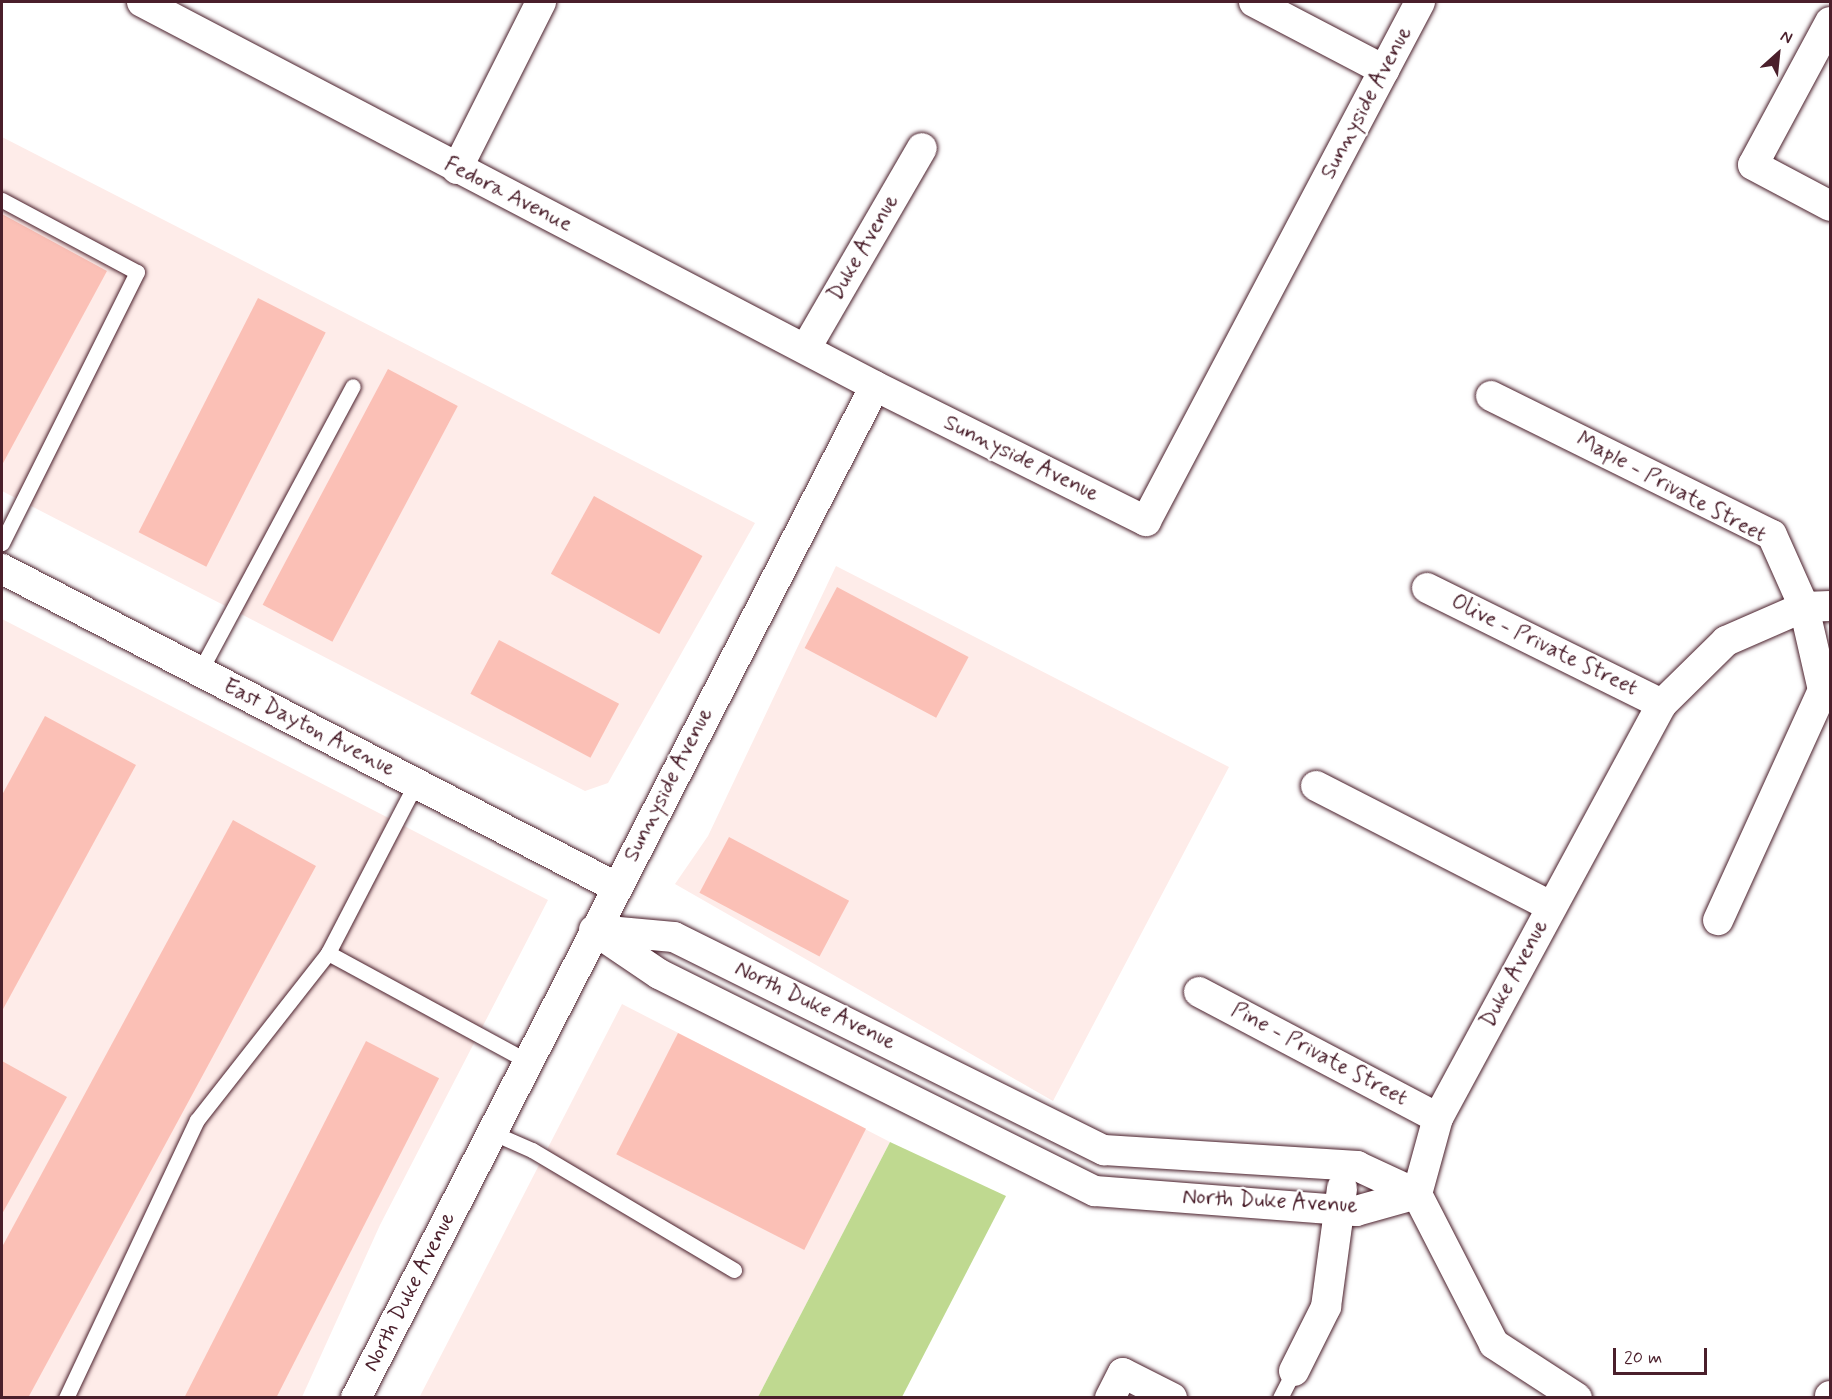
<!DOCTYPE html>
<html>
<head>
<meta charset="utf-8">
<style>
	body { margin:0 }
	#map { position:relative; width:1832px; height:1399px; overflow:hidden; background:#fff; font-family:Mynerve,sans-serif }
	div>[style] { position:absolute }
	.built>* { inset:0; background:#feece9 }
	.green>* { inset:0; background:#bfd990 }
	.building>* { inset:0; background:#fbc0b6; transform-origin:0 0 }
	.roads { filter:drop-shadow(0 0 2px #4a1f2b) drop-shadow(0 0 2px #4a1f2b) }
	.service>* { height:15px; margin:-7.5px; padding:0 7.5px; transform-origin:7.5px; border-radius:7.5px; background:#fff }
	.minor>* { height:30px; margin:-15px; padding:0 15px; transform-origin:15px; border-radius:15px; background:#fff }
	span { translate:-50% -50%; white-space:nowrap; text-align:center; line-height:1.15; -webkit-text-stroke:4.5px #fff; paint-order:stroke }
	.street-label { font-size:22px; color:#4a1f2b }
	.frame { position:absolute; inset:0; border:3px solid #4a1f2b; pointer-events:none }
	.north { position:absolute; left:1748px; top:24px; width:60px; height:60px; -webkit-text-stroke:4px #fff; paint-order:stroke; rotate:27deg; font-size:16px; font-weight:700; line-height:24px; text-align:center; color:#4a1f2b }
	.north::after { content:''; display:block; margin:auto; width:21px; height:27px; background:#4a1f2b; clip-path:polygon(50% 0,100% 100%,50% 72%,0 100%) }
	.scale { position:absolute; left:1613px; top:1348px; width:94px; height:27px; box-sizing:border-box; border:3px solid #4a1f2b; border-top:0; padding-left:8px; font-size:18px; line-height:21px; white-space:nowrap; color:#4a1f2b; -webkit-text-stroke:4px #fff; paint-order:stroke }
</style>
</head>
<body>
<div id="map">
	<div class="built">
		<i style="clip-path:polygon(2px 137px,755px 523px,608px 783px,585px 791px,2px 491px)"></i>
		<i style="clip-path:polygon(836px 566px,1229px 767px,1053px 1101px,675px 884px,708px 836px)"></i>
		<i style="clip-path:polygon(2px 619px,548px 900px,380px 1225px,302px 1397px,2px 1397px)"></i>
		<i style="clip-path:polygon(622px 1004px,890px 1142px,758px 1397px,419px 1398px)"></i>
	</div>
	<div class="green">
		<i style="clip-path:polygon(890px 1142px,1006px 1196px,902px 1397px,758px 1397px)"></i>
	</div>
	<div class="building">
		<i style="clip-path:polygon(2px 214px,107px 271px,2px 465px)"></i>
		<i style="left:258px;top:298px;width:76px;height:263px;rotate:27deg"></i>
		<i style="left:388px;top:369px;width:79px;height:267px;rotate:28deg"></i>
		<i style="left:594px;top:496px;width:124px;height:89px;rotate:29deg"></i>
		<i style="left:837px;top:587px;width:149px;height:69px;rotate:28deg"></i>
		<i style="left:499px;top:640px;width:136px;height:61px;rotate:28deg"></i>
		<i style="clip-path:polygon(45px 716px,136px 765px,2px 1011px,2px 795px)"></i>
		<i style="clip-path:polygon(233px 820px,316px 866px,28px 1398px,2px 1398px,2px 1247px)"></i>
		<i style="left:729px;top:837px;width:136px;height:63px;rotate:28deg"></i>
		<i style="left:678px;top:1033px;width:211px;height:136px;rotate:27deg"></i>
		<i style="left:366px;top:1041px;width:82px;height:403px;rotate:27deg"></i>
		<i style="clip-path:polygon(2px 1061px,67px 1097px,2px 1214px)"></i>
	</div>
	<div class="roads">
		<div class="service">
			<i style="left:2px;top:200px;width:153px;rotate:28.1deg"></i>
			<i style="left:137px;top:272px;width:303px;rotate:116.5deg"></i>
			<i style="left:200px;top:671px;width:323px;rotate:-61.8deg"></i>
			<i style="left:416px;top:783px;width:191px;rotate:117.4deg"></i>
			<i style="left:328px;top:953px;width:226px;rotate:28.5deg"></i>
			<i style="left:491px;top:1132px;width:45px;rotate:23.7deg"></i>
			<i style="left:532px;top:1150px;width:235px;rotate:30.7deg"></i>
			<i style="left:66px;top:1398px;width:307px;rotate:-64.8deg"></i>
			<i style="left:197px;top:1120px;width:212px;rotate:-51.9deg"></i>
			<i style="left:1280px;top:1398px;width:30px;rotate:-63deg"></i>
		</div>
		<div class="minor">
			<i style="left:142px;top:2px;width:827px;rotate:27.65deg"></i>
			<i style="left:875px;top:386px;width:303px;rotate:26.5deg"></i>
			<i style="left:1146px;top:521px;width:587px;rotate:-62.17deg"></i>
			<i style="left:1254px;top:2px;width:147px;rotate:27.6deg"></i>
			<i style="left:1830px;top:22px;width:162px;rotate:118.3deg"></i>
			<i style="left:1753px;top:165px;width:87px;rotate:28deg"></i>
			<i style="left:457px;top:169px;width:187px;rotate:-63.3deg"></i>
			<i style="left:806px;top:348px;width:231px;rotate:-59.9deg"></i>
			<i style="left:1491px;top:396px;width:313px;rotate:26.3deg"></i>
			<i style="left:1772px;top:535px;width:79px;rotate:66deg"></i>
			<i style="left:1804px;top:607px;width:85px;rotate:77.1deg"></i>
			<i style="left:1823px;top:690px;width:253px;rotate:114.5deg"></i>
			<i style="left:2px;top:569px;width:691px;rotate:27.38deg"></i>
			<i style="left:1427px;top:588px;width:262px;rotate:26.3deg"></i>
			<i style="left:1316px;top:786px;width:264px;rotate:27.1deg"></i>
			<i style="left:594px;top:930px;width:78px;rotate:34.1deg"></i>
			<i style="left:659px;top:974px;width:487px;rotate:26.5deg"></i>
			<i style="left:1095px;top:1191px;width:262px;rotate:4.4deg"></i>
			<i style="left:1356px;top:1211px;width:63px;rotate:-15.6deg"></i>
			<i style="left:597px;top:930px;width:77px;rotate:5.2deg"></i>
			<i style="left:674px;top:937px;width:480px;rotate:26.4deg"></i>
			<i style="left:1104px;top:1150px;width:254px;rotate:3.6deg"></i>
			<i style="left:1357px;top:1166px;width:66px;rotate:25deg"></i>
			<i style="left:1199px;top:992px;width:270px;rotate:27.8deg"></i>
			<i style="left:1294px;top:1371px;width:72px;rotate:-63.4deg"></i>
			<i style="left:1326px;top:1307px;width:120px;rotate:-82.3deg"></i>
			<i style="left:356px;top:1398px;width:1137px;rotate:-62.85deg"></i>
			<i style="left:1110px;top:1398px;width:28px;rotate:-63deg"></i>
			<i style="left:1123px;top:1373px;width:55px;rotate:27deg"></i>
			<i style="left:1577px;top:1398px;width:99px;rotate:-147deg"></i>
			<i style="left:1494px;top:1344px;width:169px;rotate:-117.2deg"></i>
			<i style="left:1417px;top:1194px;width:79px;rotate:-74.6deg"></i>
			<i style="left:1438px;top:1118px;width:471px;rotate:-61.6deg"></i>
			<i style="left:1662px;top:704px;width:90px;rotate:-44.5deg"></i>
			<i style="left:1726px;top:641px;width:85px;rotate:-23.6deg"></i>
			<i style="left:1804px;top:607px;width:26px;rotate:-2deg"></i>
			<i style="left:1830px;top:1398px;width:2px;rotate:-90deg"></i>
		</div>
	</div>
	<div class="street-label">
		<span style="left:1367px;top:103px;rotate:-62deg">Sunnyside Avenue</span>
		<span style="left:508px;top:195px;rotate:27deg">Fedora Avenue</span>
		<span style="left:864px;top:248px;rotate:-60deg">Duke Avenue</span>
		<span style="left:1021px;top:459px;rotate:26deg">Sunnyside Avenue</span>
		<span style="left:1671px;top:488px;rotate:28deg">Maple - Private Street</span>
		<span style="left:1544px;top:646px;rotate:26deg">Olive - Private Street</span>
		<span style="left:309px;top:728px;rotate:27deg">East Dayton Avenue</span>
		<span style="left:669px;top:785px;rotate:-63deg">Sunnyside Avenue</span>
		<span style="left:1515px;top:974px;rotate:-62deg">Duke Avenue</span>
		<span style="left:815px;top:1006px;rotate:26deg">North Duke Avenue</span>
		<span style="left:1319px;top:1055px;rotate:28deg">Pine - Private Street</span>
		<span style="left:1270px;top:1202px;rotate:3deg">North Duke Avenue</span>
		<span style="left:410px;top:1292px;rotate:-63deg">North Duke Avenue</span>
	</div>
	<div class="frame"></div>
	<div class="north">N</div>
	<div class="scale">20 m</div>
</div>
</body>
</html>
